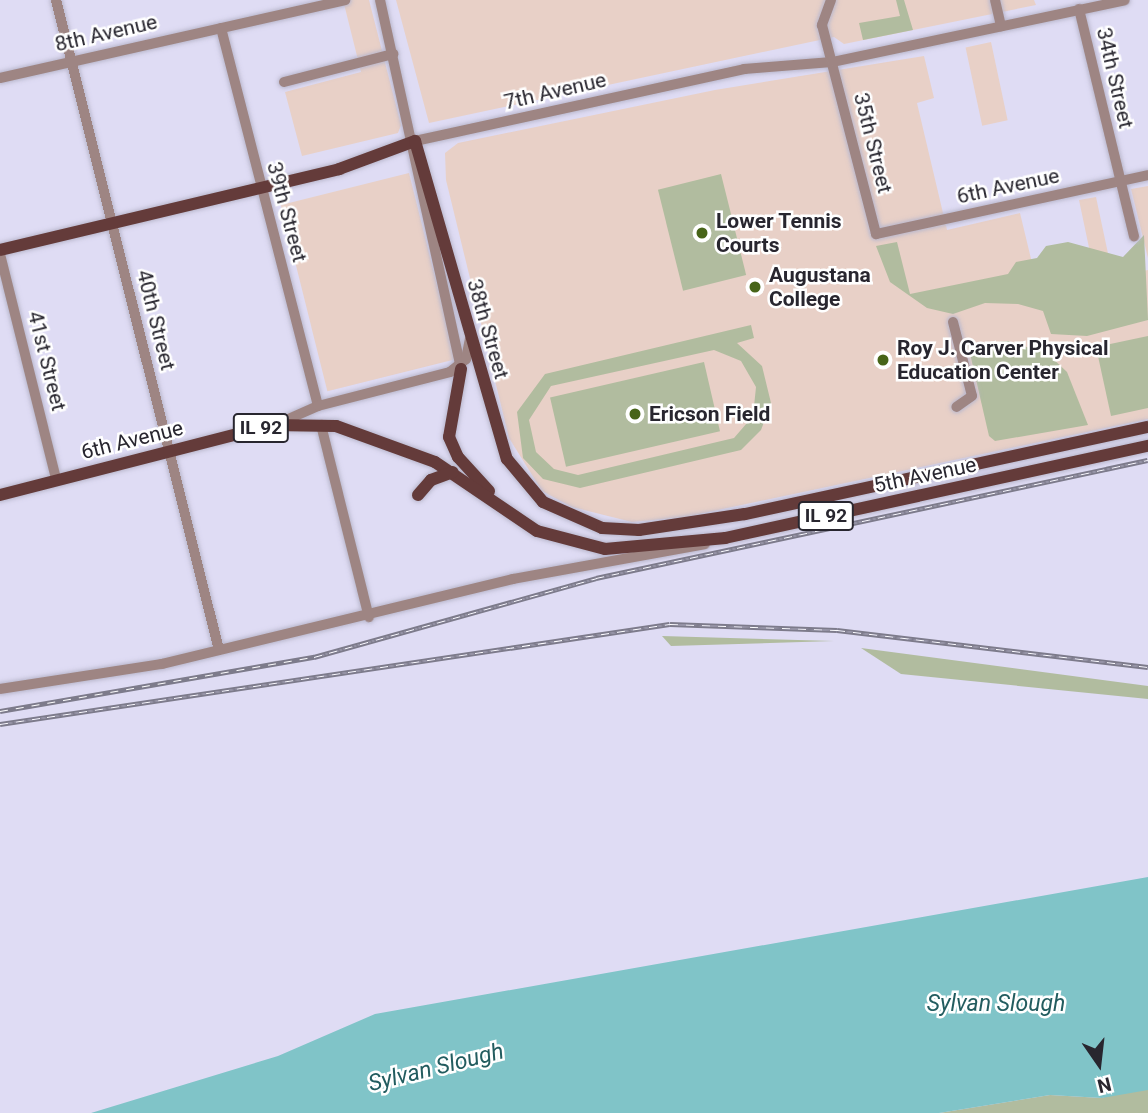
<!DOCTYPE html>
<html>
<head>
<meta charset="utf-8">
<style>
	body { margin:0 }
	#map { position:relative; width:1148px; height:1113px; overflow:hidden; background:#dfdcf4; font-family:Roboto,sans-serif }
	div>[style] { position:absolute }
	.education>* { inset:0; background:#e8d0c7; transform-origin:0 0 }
	.green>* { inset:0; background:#b1bc9f; transform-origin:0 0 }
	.water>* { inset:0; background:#80c4c8 }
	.roads { filter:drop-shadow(0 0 2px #bab8cd) drop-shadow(0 0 2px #bab8cd) }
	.minor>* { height:10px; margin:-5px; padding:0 5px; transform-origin:5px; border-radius:5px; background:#9e8583 }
	.major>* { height:12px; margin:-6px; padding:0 6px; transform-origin:6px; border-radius:6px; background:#643b3a }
	.rail>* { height:5px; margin-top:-2.5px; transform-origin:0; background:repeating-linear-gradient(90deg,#fff 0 8px,#7d7b8b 0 16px); box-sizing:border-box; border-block:2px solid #7d7b8b }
	.dots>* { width:19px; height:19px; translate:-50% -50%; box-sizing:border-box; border:4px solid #fff; border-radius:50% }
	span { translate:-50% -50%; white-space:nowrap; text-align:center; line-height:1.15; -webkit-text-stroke:5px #fff; paint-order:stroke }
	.shield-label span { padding:2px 5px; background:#fff; border:2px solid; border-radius:5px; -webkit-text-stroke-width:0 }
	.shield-label { font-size:19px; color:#28262f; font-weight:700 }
	.street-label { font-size:21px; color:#28262f }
	.poi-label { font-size:21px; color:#28262f; font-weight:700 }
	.left { translate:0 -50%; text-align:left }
	.water-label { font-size:23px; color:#225c5f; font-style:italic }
	.north { position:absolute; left:1064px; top:1029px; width:70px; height:70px; -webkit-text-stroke:5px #fff; paint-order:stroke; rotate:166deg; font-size:19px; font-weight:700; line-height:28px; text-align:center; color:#28262f }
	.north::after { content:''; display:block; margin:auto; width:24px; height:32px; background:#28262f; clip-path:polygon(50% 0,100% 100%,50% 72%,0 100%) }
</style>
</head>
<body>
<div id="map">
	<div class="education">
		<i style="clip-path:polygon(343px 0,369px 0,401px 125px,398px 133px,302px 156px,285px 92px,361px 72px)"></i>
		<i style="clip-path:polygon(396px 0,1034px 0,1036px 5px,844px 44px,834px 37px,429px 123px)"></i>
		<i style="left:991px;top:42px;width:80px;height:26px;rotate:78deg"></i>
		<i style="clip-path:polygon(924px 56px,934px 98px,917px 103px,947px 230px,1020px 213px,1039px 292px,1096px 281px,1079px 200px,1096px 197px,1113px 277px,1148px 270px,1148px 419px,685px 517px,632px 522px,572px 507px,542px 491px,509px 438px,446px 180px,445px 153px,458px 143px,715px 90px)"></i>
		<i style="left:409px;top:173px;width:192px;height:132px;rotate:76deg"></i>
		<i style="clip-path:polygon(1148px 186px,1148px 258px,1131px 189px)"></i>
	</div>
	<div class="green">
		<i style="clip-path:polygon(896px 0,904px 0,913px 30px,863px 40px,859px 23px,900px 16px)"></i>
		<i style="left:721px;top:174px;width:104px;height:65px;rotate:76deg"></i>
		<i style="clip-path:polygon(1144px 235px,1148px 320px,1087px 336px,1051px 334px,1043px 311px,1018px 304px,985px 303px,953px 314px,927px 308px,890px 282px,876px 246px,897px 242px,910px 294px,1008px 274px,1016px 262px,1037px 258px,1046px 246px,1068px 242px,1123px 257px)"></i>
		<i style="clip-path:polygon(evenodd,751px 325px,754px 338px,737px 343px,762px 366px,771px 403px,761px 430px,741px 450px,580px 488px,543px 479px,523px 458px,517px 412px,545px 374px,751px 325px,714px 350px,741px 361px,756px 387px,753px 416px,734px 438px,578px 475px,554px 469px,536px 452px,529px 420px,551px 386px,714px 350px)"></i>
		<i style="clip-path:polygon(1148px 336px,1148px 408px,1111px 416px,1096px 347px)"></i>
		<i style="clip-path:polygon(1008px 341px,1048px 354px,1067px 372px,1088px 425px,995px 441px,989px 436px,968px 345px)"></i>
		<i style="left:704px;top:362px;width:71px;height:158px;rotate:77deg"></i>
		<i style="clip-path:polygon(662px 636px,834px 641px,671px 646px)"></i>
		<i style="clip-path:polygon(861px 648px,1148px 686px,1148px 699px,901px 674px)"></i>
		<i style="clip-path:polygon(1148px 1080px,1148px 1113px,939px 1113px,1050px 1095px,1102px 1098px)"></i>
	</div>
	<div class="water">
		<i style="clip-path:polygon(1148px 877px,1148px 1090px,1102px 1098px,1050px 1095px,939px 1113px,91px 1113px,278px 1056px,375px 1014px)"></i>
	</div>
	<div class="roads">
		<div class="minor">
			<i style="left:56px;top:0;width:670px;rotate:75.92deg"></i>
			<i style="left:380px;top:0;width:378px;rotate:77.6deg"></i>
			<i style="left:831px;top:0;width:27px;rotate:110deg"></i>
			<i style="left:822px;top:25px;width:216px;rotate:75.5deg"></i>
			<i style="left:876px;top:234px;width:278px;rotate:-12.2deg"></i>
			<i style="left:995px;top:0;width:27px;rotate:77deg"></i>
			<i style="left:1079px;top:9px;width:234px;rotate:76.4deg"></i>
			<i style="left:221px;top:28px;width:390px;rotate:75.6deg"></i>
			<i style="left:0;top:78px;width:354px;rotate:-12.7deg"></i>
			<i style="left:284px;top:82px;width:113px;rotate:-14.4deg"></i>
			<i style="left:415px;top:141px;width:337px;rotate:-12.3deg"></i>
			<i style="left:744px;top:69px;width:88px;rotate:-4.5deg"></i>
			<i style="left:832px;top:62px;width:299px;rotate:-11.9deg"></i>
			<i style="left:0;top:254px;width:231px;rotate:76deg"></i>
			<i style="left:953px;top:322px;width:76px;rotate:75.6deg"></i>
			<i style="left:972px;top:396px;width:19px;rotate:145deg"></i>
			<i style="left:277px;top:424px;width:45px;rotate:-23.7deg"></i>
			<i style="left:318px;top:406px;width:136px;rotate:-14.4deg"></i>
			<i style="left:450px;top:372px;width:21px;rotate:-39deg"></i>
			<i style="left:466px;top:359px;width:20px;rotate:-79deg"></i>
			<i style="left:321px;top:425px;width:198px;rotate:76deg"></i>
			<i style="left:0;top:689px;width:164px;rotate:-8.8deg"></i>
			<i style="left:162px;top:664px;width:361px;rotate:-13.6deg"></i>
			<i style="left:513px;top:579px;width:195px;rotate:-10.3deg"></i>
		</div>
		<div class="major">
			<i style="left:0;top:250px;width:349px;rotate:-13.4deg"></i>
			<i style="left:339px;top:169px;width:81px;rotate:-20.2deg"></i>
			<i style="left:415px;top:141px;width:331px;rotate:73.9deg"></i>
			<i style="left:507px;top:459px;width:56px;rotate:50.1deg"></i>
			<i style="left:543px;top:502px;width:64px;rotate:23.8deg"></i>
			<i style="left:602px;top:528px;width:37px;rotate:3deg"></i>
			<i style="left:639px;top:530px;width:107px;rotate:-8.6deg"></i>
			<i style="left:745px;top:514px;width:412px;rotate:-12.2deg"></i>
			<i style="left:461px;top:369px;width:69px;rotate:100deg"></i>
			<i style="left:449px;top:437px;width:22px;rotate:66deg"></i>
			<i style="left:458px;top:457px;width:46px;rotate:47.6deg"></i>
			<i style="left:0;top:495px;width:282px;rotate:-14.4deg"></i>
			<i style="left:273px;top:425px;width:63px;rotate:0.9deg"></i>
			<i style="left:336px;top:426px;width:105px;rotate:20deg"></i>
			<i style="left:435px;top:462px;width:123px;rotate:34.1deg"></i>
			<i style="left:537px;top:531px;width:70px;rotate:14.8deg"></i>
			<i style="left:605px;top:549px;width:121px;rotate:-5.2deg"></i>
			<i style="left:725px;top:538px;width:433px;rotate:-12.3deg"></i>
			<i style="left:418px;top:495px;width:20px;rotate:-49deg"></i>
			<i style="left:431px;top:480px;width:23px;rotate:-20deg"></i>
		</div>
	</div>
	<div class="rail">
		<i style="left:0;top:711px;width:319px;rotate:-9.8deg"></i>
		<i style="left:314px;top:657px;width:293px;rotate:-15.6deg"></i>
		<i style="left:596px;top:578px;width:564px;rotate:-12.07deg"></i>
		<i style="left:0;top:724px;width:677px;rotate:-8.49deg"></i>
		<i style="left:670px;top:624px;width:167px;rotate:2.1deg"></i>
		<i style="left:837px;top:630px;width:313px;rotate:6.8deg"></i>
	</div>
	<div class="dots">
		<i style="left:702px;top:233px;background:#476418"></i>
		<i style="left:755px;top:287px;background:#476418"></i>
		<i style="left:883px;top:360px;background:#476418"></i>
		<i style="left:635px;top:414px;background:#476418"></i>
	</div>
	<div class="shield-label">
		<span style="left:261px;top:428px">IL 92</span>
		<span style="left:826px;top:516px">IL 92</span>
	</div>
	<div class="street-label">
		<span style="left:106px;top:33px;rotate:-13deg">8th Avenue</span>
		<span style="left:1115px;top:78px;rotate:77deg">34th Street</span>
		<span style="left:555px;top:91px;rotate:-13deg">7th Avenue</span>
		<span style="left:873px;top:143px;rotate:76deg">35th Street</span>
		<span style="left:1008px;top:186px;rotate:-12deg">6th Avenue</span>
		<span style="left:287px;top:212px;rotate:75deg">39th Street</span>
		<span style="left:156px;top:320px;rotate:76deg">40th Street</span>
		<span style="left:488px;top:329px;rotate:74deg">38th Street</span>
		<span style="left:47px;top:361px;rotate:76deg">41st Street</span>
		<span style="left:132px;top:440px;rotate:-14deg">6th Avenue</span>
		<span style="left:925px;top:475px;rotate:-12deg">5th Avenue</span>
	</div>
	<div class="poi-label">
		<span class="left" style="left:716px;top:233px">Lower Tennis<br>Courts</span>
		<span class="left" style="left:769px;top:287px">Augustana<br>College</span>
		<span class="left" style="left:897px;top:360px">Roy J. Carver Physical<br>Education Center</span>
		<span class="left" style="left:649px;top:414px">Ericson Field</span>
	</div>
	<div class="water-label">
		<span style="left:996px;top:1004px">Sylvan Slough</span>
		<span style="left:436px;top:1068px;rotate:-14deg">Sylvan Slough</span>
	</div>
	<div class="north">N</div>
</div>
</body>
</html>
